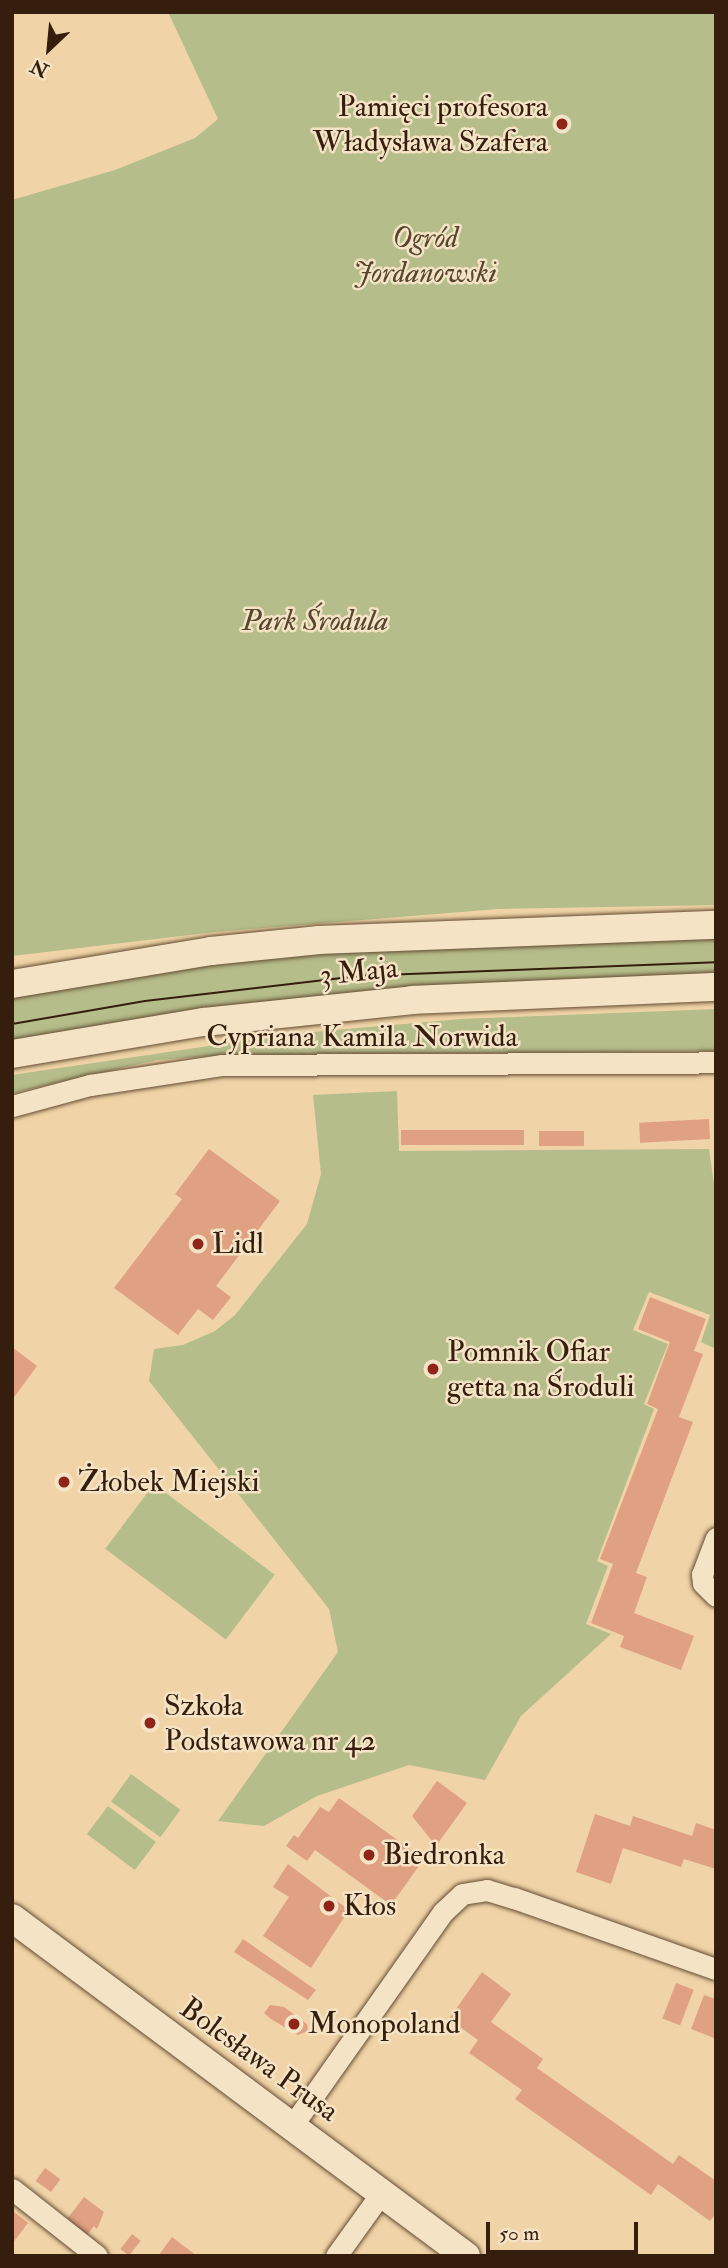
<!DOCTYPE html>
<html>
<head>
<meta charset="utf-8">
<style>
	body { margin:0 }
	#map { position:relative; width:728px; height:2268px; overflow:hidden; background:#f0d4a7; font-family:"IM FELL Double Pica",serif }
	div>[style] { position:absolute }
	.green>* { inset:0; background:#b5bd8a; transform-origin:0 0 }
	.building>* { inset:0; background:#e0a182; transform-origin:0 0 }
	.roads { filter:drop-shadow(0 0 2px #644c34) drop-shadow(0 0 2px #644c34) }
	.street>* { height:21px; margin:-10.5px; padding:0 10.5px; transform-origin:10.5px; border-radius:10.5px; background:#f5e3c6 }
	.secondary>* { height:28px; margin:-14px; padding:0 14px; transform-origin:14px; border-radius:14px; background:#f5e3c6 }
	.tram>* { height:2px; margin:-1px; padding:0 1px; transform-origin:1px; border-radius:1px; background:#361e0e }
	.dots>* { width:19px; height:19px; translate:-50% -50%; box-sizing:border-box; border:4px solid #f5e3c6; border-radius:50% }
	span { translate:-50% -50%; white-space:nowrap; text-align:center; line-height:1.15; -webkit-text-stroke:5px #f5e3c6; paint-order:stroke }
	.poi-label { font-size:30px; color:#361e0e }
	.right { translate:-100% -50%; text-align:right }
	.left { translate:0 -50%; text-align:left }
	.park-label { font-size:30px; color:#56462d; font-style:italic }
	.street-label { font-size:30px; color:#361e0e }
	.frame { position:absolute; inset:0; border:14px solid #361e0e; pointer-events:none }
	.north { position:absolute; left:14px; top:14px; width:70px; height:70px; -webkit-text-stroke:5px #f5e3c6; paint-order:stroke; rotate:206deg; font-size:19px; font-weight:700; line-height:28px; text-align:center; color:#361e0e }
	.north::after { content:''; display:block; margin:auto; width:24px; height:32px; background:#361e0e; clip-path:polygon(50% 0,100% 100%,50% 72%,0 100%) }
	.scale { position:absolute; left:486px; top:2222px; width:152px; height:32px; box-sizing:border-box; border:4px solid #361e0e; border-top:0; padding-left:9px; font-size:21px; line-height:24px; white-space:nowrap; color:#361e0e; -webkit-text-stroke:5px #f5e3c6; paint-order:stroke }
</style>
</head>
<body>
<div id="map">
	<div class="green">
		<i style="clip-path:polygon(168px 12px,716px 12px,716px 905px,498px 909px,215px 932px,12px 956px,12px 200px,115px 170px,195px 138px,218px 119px)"></i>
		<i style="clip-path:polygon(716px 938px,716px 976px,12px 1042px,12px 996px,132px 974px,322px 952px)"></i>
		<i style="clip-path:polygon(716px 1009px,716px 1051px,213px 1056px,157px 1060px,12px 1093px,12px 1075px,290px 1034px,461px 1019px)"></i>
		<i style="clip-path:polygon(397px 1091px,399px 1151px,709px 1149px,716px 1199px,716px 1349px,701px 1342px,710px 1315px,649px 1292px,633px 1330px,668px 1344px,644px 1404px,654px 1409px,597px 1561px,608px 1566px,586px 1624px,611px 1634px,521px 1716px,485px 1780px,409px 1765px,317px 1796px,264px 1826px,218px 1821px,338px 1652px,329px 1609px,149px 1381px,154px 1349px,183px 1345px,215px 1331px,235px 1315px,307px 1224px,321px 1174px,313px 1095px)"></i>
		<i style="left:154px;top:1484px;width:151px;height:81px;rotate:37deg"></i>
		<i style="left:131px;top:1774px;width:61px;height:34px;rotate:36deg"></i>
		<i style="left:108px;top:1806px;width:60px;height:35px;rotate:37deg"></i>
	</div>
	<div class="building">
		<i style="left:709px;top:1119px;width:20px;height:70px;rotate:87deg"></i>
		<i style="left:401px;top:1130px;width:123px;height:15px"></i>
		<i style="left:539px;top:1131px;width:45px;height:15px"></i>
		<i style="clip-path:polygon(209px 1149px,280px 1201px,216px 1286px,231px 1297px,213px 1320px,198px 1309px,178px 1335px,114px 1288px,182px 1199px,175px 1194px)"></i>
		<i style="clip-path:polygon(650px 1297px,706px 1319px,694px 1351px,703px 1354px,679px 1417px,693px 1422px,636px 1573px,647px 1577px,634px 1613px,694px 1636px,681px 1670px,620px 1647px,624px 1636px,591px 1623px,613px 1564px,600px 1559px,658px 1409px,647px 1404px,670px 1342px,638px 1329px)"></i>
		<i style="clip-path:polygon(12px 1347px,37px 1366px,12px 1400px)"></i>
		<i style="clip-path:polygon(437px 1781px,467px 1803px,436px 1846px,412px 1816px)"></i>
		<i style="clip-path:polygon(339px 1798px,424px 1859px,391px 1905px,315px 1850px,307px 1861px,286px 1846px,294px 1835px,298px 1838px,320px 1807px,329px 1812px)"></i>
		<i style="clip-path:polygon(595px 1814px,630px 1826px,633px 1816px,692px 1836px,696px 1823px,716px 1830px,716px 1869px,684px 1859px,681px 1867px,623px 1848px,611px 1884px,576px 1872px)"></i>
		<i style="clip-path:polygon(288px 1864px,349px 1910px,311px 1968px,263px 1936px,289px 1897px,273px 1887px)"></i>
		<i style="clip-path:polygon(243px 1939px,316px 1990px,308px 2000px,234px 1952px)"></i>
		<i style="clip-path:polygon(482px 1972px,511px 1994px,491px 2022px,543px 2059px,537px 2068px,673px 2164px,679px 2155px,716px 2181px,716px 2213px,710px 2221px,658px 2184px,651px 2195px,515px 2099px,522px 2090px,469px 2053px,478px 2040px,449px 2019px)"></i>
		<i style="left:676px;top:1983px;width:19px;height:38px;rotate:21deg"></i>
		<i style="clip-path:polygon(704px 1995px,716px 1999px,714px 2038px,691px 2029px)"></i>
		<i style="clip-path:polygon(270px 2005px,284px 2007px,307px 2024px,308px 2031px,298px 2035px,271px 2019px,264px 2013px)"></i>
		<i style="left:45px;top:2168px;width:19px;height:16px;rotate:36deg"></i>
		<i style="clip-path:polygon(84px 2197px,104px 2212px,97px 2229px,94px 2226px,87px 2235px,67px 2219px)"></i>
		<i style="clip-path:polygon(14px 2212px,28px 2223px,12px 2244px,12px 2215px)"></i>
		<i style="left:132px;top:2234px;width:11px;height:19px;rotate:38deg"></i>
		<i style="clip-path:polygon(172px 2237px,197px 2256px,158px 2256px)"></i>
	</div>
	<div class="roads">
		<div class="street">
			<i style="left:12px;top:1106px;width:81px;rotate:-15.1deg"></i>
			<i style="left:90px;top:1085px;width:134px;rotate:-8.6deg"></i>
			<i style="left:222px;top:1065px;width:494px;rotate:-0.3deg"></i>
			<i style="left:716px;top:1538px;width:39px;rotate:111deg"></i>
			<i style="left:702px;top:1574px;width:9px;rotate:84deg"></i>
			<i style="left:703px;top:1583px;width:18px;rotate:45deg"></i>
			<i style="left:292px;top:2126px;width:262px;rotate:-54.8deg"></i>
			<i style="left:443px;top:1912px;width:26px;rotate:-43deg"></i>
			<i style="left:462px;top:1894px;width:25px;rotate:-9deg"></i>
			<i style="left:487px;top:1890px;width:28px;rotate:17deg"></i>
			<i style="left:514px;top:1898px;width:214px;rotate:19.4deg"></i>
			<i style="left:12px;top:2189px;width:108px;rotate:38.2deg"></i>
			<i style="left:336px;top:2256px;width:79px;rotate:-54.3deg"></i>
		</div>
		<div class="secondary">
			<i style="left:12px;top:984px;width:202px;rotate:-9.4deg"></i>
			<i style="left:211px;top:951px;width:109px;rotate:-5.8deg"></i>
			<i style="left:319px;top:940px;width:397px;rotate:-2.2deg"></i>
			<i style="left:12px;top:1054px;width:195px;rotate:-9.5deg"></i>
			<i style="left:204px;top:1022px;width:210px;rotate:-6deg"></i>
			<i style="left:413px;top:1000px;width:303px;rotate:-2.5deg"></i>
			<i style="left:12px;top:1918px;width:566px;rotate:36.67deg"></i>
		</div>
	</div>
	<div class="tram">
		<i style="left:12px;top:1024px;width:135px;rotate:-9.8deg"></i>
		<i style="left:145px;top:1001px;width:213px;rotate:-6.7deg"></i>
		<i style="left:357px;top:976px;width:359px;rotate:-2.2deg"></i>
	</div>
	<div class="dots">
		<i style="left:562px;top:124px;background:#8f2418"></i>
		<i style="left:198px;top:1244px;background:#8f2418"></i>
		<i style="left:433px;top:1369px;background:#8f2418"></i>
		<i style="left:64px;top:1482px;background:#8f2418"></i>
		<i style="left:150px;top:1723px;background:#8f2418"></i>
		<i style="left:369px;top:1855px;background:#8f2418"></i>
		<i style="left:329px;top:1906px;background:#8f2418"></i>
		<i style="left:294px;top:2024px;background:#8f2418"></i>
	</div>
	<div class="poi-label">
		<span class="right" style="left:548px;top:124px">Pamięci profesora<br>Władysława Szafera</span>
		<span class="left" style="left:212px;top:1244px">Lidl</span>
		<span class="left" style="left:447px;top:1369px">Pomnik Ofiar<br>getta na Środuli</span>
		<span class="left" style="left:78px;top:1482px">Żłobek Miejski</span>
		<span class="left" style="left:164px;top:1723px">Szkoła<br>Podstawowa nr 42</span>
		<span class="left" style="left:383px;top:1855px">Biedronka</span>
		<span class="left" style="left:343px;top:1906px">Kłos</span>
		<span class="left" style="left:308px;top:2024px">Monopoland</span>
	</div>
	<div class="park-label">
		<span style="left:425px;top:255px">Ogród<br>Jordanowski</span>
		<span style="left:315px;top:621px">Park Środula</span>
	</div>
	<div class="street-label">
		<span style="left:359px;top:972px;rotate:-6deg">3 Maja</span>
		<span style="left:362px;top:1037px">Cypriana Kamila Norwida</span>
		<span style="left:259px;top:2060px;rotate:36deg">Bolesława Prusa</span>
	</div>
	<div class="frame"></div>
	<div class="north">N</div>
	<div class="scale">50 m</div>
</div>
</body>
</html>
